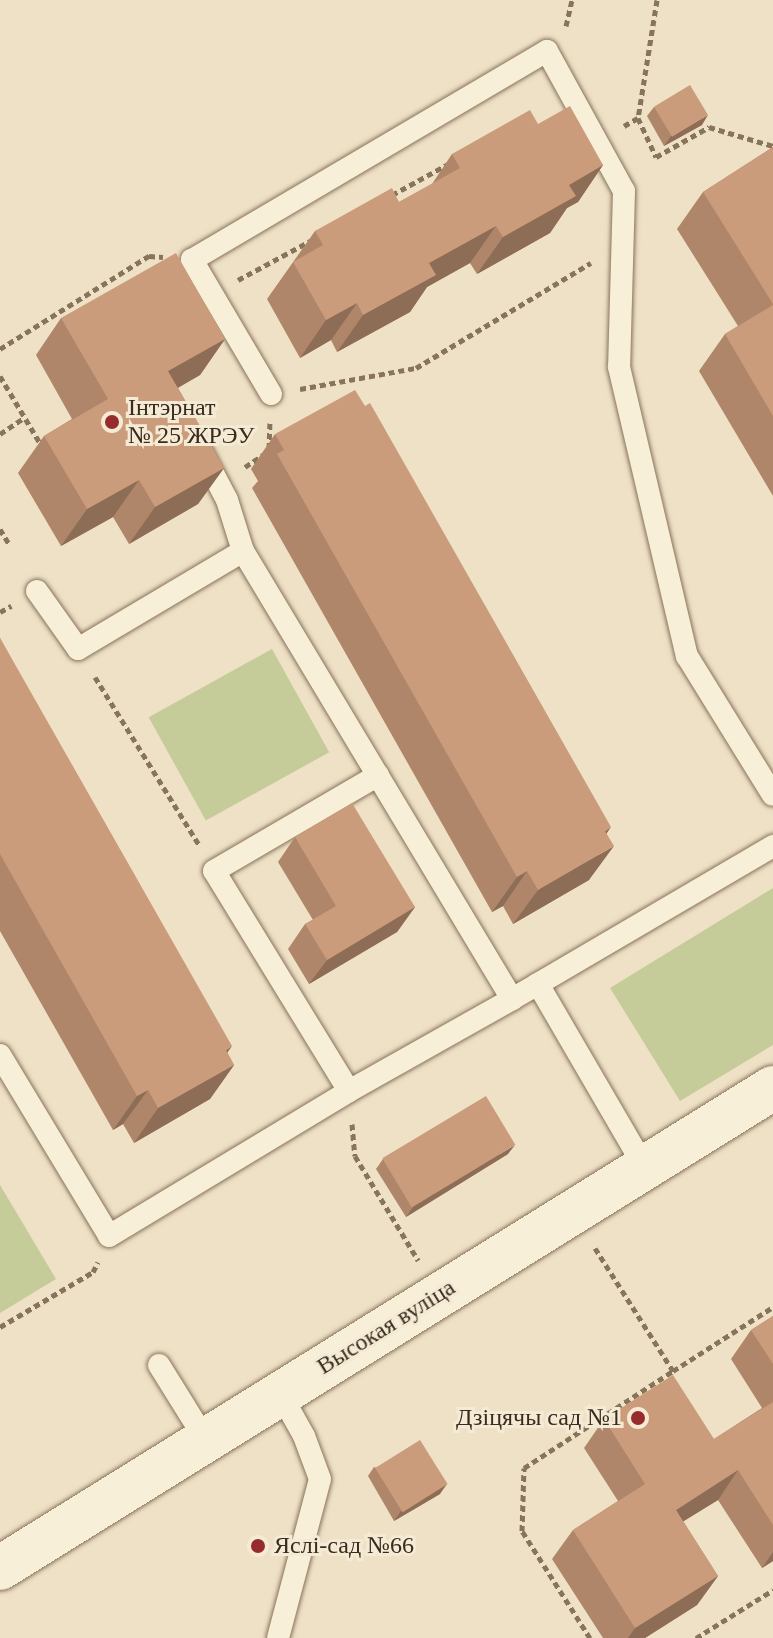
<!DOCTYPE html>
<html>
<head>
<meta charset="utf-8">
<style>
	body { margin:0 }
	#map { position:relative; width:773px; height:1638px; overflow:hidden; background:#eee1c5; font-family:"Times New Roman",serif }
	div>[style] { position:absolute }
	.green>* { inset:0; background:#c6cc99; transform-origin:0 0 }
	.path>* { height:5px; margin-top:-2.5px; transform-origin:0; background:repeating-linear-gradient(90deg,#88735b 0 6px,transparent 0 10px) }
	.roads { filter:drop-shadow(0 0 2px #88735b) drop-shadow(0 0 2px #88735b) }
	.service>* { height:22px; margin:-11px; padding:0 11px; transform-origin:11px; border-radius:11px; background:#f8efd8 }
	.minor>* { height:44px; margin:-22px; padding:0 22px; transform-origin:22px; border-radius:22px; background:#f8efd8 }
	.wall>* { inset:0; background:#af866a }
	.shaded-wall>* { inset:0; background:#8e6d56 }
	.building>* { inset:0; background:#cb9c7b; transform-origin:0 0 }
	.dots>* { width:22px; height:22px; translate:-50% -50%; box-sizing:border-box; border:4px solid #f5ebd5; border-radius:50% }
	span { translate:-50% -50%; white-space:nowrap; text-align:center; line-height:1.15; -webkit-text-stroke:6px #f5ebd5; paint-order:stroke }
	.poi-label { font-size:24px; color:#392b1f }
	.left { translate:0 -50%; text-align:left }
	.right { translate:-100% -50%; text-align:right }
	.street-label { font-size:24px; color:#392b1f }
</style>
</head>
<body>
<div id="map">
	<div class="green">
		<i style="left:272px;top:649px;width:118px;height:141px;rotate:61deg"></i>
		<i style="clip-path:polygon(773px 888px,773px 1045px,680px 1101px,610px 988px)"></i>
		<i style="clip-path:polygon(0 1185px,56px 1279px,0 1313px)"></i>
	</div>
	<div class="path">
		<i style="left:657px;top:0;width:120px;rotate:99.1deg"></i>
		<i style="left:638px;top:118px;width:43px;rotate:65.2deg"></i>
		<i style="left:656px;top:157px;width:61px;rotate:-29.5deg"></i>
		<i style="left:709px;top:127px;width:67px;rotate:16.5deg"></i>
		<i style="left:566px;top:26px;width:27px;rotate:-77deg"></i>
		<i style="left:624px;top:126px;width:16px;rotate:-30deg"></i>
		<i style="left:392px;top:195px;width:66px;rotate:-28.9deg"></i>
		<i style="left:238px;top:280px;width:82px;rotate:-28.4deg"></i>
		<i style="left:0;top:349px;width:176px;rotate:-32deg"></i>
		<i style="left:149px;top:256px;width:14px;rotate:4deg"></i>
		<i style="left:0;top:376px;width:84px;rotate:59.2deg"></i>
		<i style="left:300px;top:389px;width:118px;rotate:-10.3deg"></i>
		<i style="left:416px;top:368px;width:204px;rotate:-31deg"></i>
		<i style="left:0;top:434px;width:29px;rotate:-34deg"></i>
		<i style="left:269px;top:449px;width:26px;rotate:-88deg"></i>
		<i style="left:245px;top:467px;width:22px;rotate:-34deg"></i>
		<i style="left:0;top:529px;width:17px;rotate:59deg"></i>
		<i style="left:0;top:612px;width:13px;rotate:-29deg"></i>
		<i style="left:95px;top:677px;width:198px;rotate:58.2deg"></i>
		<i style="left:352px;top:1124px;width:32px;rotate:85deg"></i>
		<i style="left:355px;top:1156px;width:122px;rotate:58.8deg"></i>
		<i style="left:595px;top:1248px;width:146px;rotate:57.6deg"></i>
		<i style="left:673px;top:1371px;width:119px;rotate:-32.6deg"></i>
		<i style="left:0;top:1327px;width:108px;rotate:-30.6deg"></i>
		<i style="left:93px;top:1272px;width:11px;rotate:-63deg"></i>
		<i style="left:590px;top:1638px;width:127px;rotate:-122.4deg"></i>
		<i style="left:522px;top:1531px;width:63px;rotate:-88.2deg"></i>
		<i style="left:524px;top:1468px;width:178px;rotate:-33.1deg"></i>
		<i style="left:696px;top:1638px;width:91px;rotate:-31.9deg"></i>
	</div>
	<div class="roads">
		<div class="service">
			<i style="left:271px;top:394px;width:156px;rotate:-120.5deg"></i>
			<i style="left:192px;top:260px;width:412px;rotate:-30.5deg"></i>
			<i style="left:547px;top:51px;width:160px;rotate:61.2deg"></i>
			<i style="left:624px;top:191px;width:176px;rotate:91.6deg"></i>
			<i style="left:619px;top:367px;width:297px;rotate:76.8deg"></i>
			<i style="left:687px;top:656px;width:163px;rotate:58.3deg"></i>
			<i style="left:202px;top:452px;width:54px;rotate:62.5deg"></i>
			<i style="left:227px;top:500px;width:53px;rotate:72.6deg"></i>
			<i style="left:37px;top:591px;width:71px;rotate:54.7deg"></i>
			<i style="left:78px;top:649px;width:192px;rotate:-30.7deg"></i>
			<i style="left:243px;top:551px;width:523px;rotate:59.02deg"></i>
			<i style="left:512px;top:999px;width:30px;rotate:-30deg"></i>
			<i style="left:538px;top:984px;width:213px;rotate:59.8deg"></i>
			<i style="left:538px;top:984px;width:273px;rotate:-30.4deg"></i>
			<i style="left:0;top:1055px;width:211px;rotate:58.9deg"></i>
			<i style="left:109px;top:1236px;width:280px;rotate:-31.1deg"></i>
			<i style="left:349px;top:1091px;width:187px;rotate:-29.4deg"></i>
			<i style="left:349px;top:1091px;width:258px;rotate:-121.5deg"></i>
			<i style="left:214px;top:871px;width:190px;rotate:-30.3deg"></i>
			<i style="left:159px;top:1365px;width:87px;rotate:58.1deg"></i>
			<i style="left:278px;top:1638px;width:164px;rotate:-75.2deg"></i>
			<i style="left:320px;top:1479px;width:46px;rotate:-110.4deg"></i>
			<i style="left:304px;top:1436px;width:49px;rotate:-119.2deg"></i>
		</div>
		<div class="minor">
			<i style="left:0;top:1568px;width:910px;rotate:-31.84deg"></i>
		</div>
	</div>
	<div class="wall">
		<i style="clip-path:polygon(654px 107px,702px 125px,664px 146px,647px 116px)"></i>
		<i style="clip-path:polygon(538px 124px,603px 165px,578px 202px,567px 208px,550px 233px,477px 274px,470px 263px,427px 287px,410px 312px,337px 352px,331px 340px,300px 358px,267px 299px,315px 231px,399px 202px,432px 184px,452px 154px)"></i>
		<i style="clip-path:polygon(773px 147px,773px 496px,699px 371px,725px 334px,738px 326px,677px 229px,703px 192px)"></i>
		<i style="clip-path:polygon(61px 318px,225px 339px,200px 375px,178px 388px,224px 468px,198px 504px,129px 544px,113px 517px,61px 546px,18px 473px,44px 436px,72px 419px,36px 355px)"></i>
		<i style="clip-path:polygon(275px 434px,607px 834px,589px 880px,513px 924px,503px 906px,492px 912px,252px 488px,258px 481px,251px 469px)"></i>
		<i style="clip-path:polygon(0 638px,234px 1065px,210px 1099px,134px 1143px,123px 1124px,113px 1130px,0 931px)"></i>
		<i style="clip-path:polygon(295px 837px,415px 907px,397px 932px,309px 984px,288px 949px,305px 924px,313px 920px,278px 862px)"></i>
		<i style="clip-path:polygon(508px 1154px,406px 1217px,376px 1169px,383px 1159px)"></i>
		<i style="clip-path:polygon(773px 1316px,773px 1561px,762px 1568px,718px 1500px,683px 1521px,718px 1576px,697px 1605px,645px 1638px,603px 1638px,552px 1559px,573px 1530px,618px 1501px,584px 1448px,604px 1419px,714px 1439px,762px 1408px,731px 1359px,751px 1330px)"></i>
		<i style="clip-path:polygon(374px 1467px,440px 1494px,394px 1521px,368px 1476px)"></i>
	</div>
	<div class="shaded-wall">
		<i style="clip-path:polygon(708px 115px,702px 125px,664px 146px,671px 136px)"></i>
		<i style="clip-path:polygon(603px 165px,578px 202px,567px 208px,550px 233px,477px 274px,503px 237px,569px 185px)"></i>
		<i style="clip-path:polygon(496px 226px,470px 263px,427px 287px,410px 312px,337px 352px,363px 315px,429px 263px)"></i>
		<i style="clip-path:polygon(357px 303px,331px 340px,300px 358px,326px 320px)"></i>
		<i style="clip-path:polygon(225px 339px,200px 375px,142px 408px,168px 371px)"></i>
		<i style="clip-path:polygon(224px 468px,198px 504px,129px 544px,155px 507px)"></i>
		<i style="clip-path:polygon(139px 480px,113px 517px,61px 546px,87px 509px)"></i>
		<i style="clip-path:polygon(611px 827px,588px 861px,614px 846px,589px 880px,513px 924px,538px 890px,605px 831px)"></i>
		<i style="clip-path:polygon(527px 871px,503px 906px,492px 912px,517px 877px)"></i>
		<i style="clip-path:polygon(415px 907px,397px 932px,309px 984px,327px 960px)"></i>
		<i style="clip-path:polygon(232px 1046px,209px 1079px,234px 1065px,210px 1099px,134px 1143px,158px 1108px,226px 1050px)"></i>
		<i style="clip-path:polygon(148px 1090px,123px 1124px,113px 1130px,137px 1096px)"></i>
		<i style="clip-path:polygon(515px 1145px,508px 1154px,406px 1217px,413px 1207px)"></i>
		<i style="clip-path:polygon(738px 1470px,718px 1500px,655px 1539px,676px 1510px)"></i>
		<i style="clip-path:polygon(447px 1484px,440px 1494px,394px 1521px,401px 1511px)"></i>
		<i style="clip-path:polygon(773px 1552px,773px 1561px,762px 1568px)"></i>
		<i style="clip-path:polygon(718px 1576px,697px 1605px,645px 1638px,628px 1638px,635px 1628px)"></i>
	</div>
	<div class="building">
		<i style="left:690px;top:85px;width:35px;height:42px;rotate:59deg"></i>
		<i style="clip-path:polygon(570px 106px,603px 165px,569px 185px,576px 196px,503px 237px,496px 226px,429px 263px,436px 275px,363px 315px,357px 303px,326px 320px,293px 262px,323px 245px,315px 231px,392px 188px,399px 202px,460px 168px,452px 154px,530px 110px,538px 124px)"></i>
		<i style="clip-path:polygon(773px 147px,773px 304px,703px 192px)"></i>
		<i style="clip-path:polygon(176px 253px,225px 339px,168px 371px,224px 468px,155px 507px,139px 480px,87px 509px,44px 436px,108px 399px,61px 318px)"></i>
		<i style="clip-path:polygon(773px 305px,773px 416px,725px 334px)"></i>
		<i style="clip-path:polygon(355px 390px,365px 406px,370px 403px,611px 827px,605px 831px,614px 846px,538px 890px,527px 871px,517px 877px,277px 454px,284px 450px,275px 434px)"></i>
		<i style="clip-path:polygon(0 638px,232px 1046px,226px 1050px,234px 1065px,158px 1108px,148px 1090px,137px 1096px,0 854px)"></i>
		<i style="clip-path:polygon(352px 803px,415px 907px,327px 960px,305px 924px,336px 906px,295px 837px)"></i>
		<i style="left:486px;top:1096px;width:57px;height:121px;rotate:59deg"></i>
		<i style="clip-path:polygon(773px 1316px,773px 1364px,751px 1330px)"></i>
		<i style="clip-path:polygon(673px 1375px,714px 1439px,773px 1402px,773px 1525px,738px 1470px,676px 1510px,718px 1576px,635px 1628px,573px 1530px,645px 1484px,604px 1419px)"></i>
		<i style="left:420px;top:1440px;width:52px;height:53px;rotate:58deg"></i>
	</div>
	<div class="dots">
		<i style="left:112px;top:422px;background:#972c2e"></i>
		<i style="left:638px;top:1418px;background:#972c2e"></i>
		<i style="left:258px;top:1546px;background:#972c2e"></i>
	</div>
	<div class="poi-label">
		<span class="left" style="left:128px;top:422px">Інтэрнат<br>№ 25 ЖРЭУ</span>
		<span class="right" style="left:622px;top:1418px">Дзіцячы сад №1</span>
		<span class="left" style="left:274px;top:1546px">Яслі-сад №66</span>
	</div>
	<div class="street-label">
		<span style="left:386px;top:1327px;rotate:-32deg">Высокая вуліца</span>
	</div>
</div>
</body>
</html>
